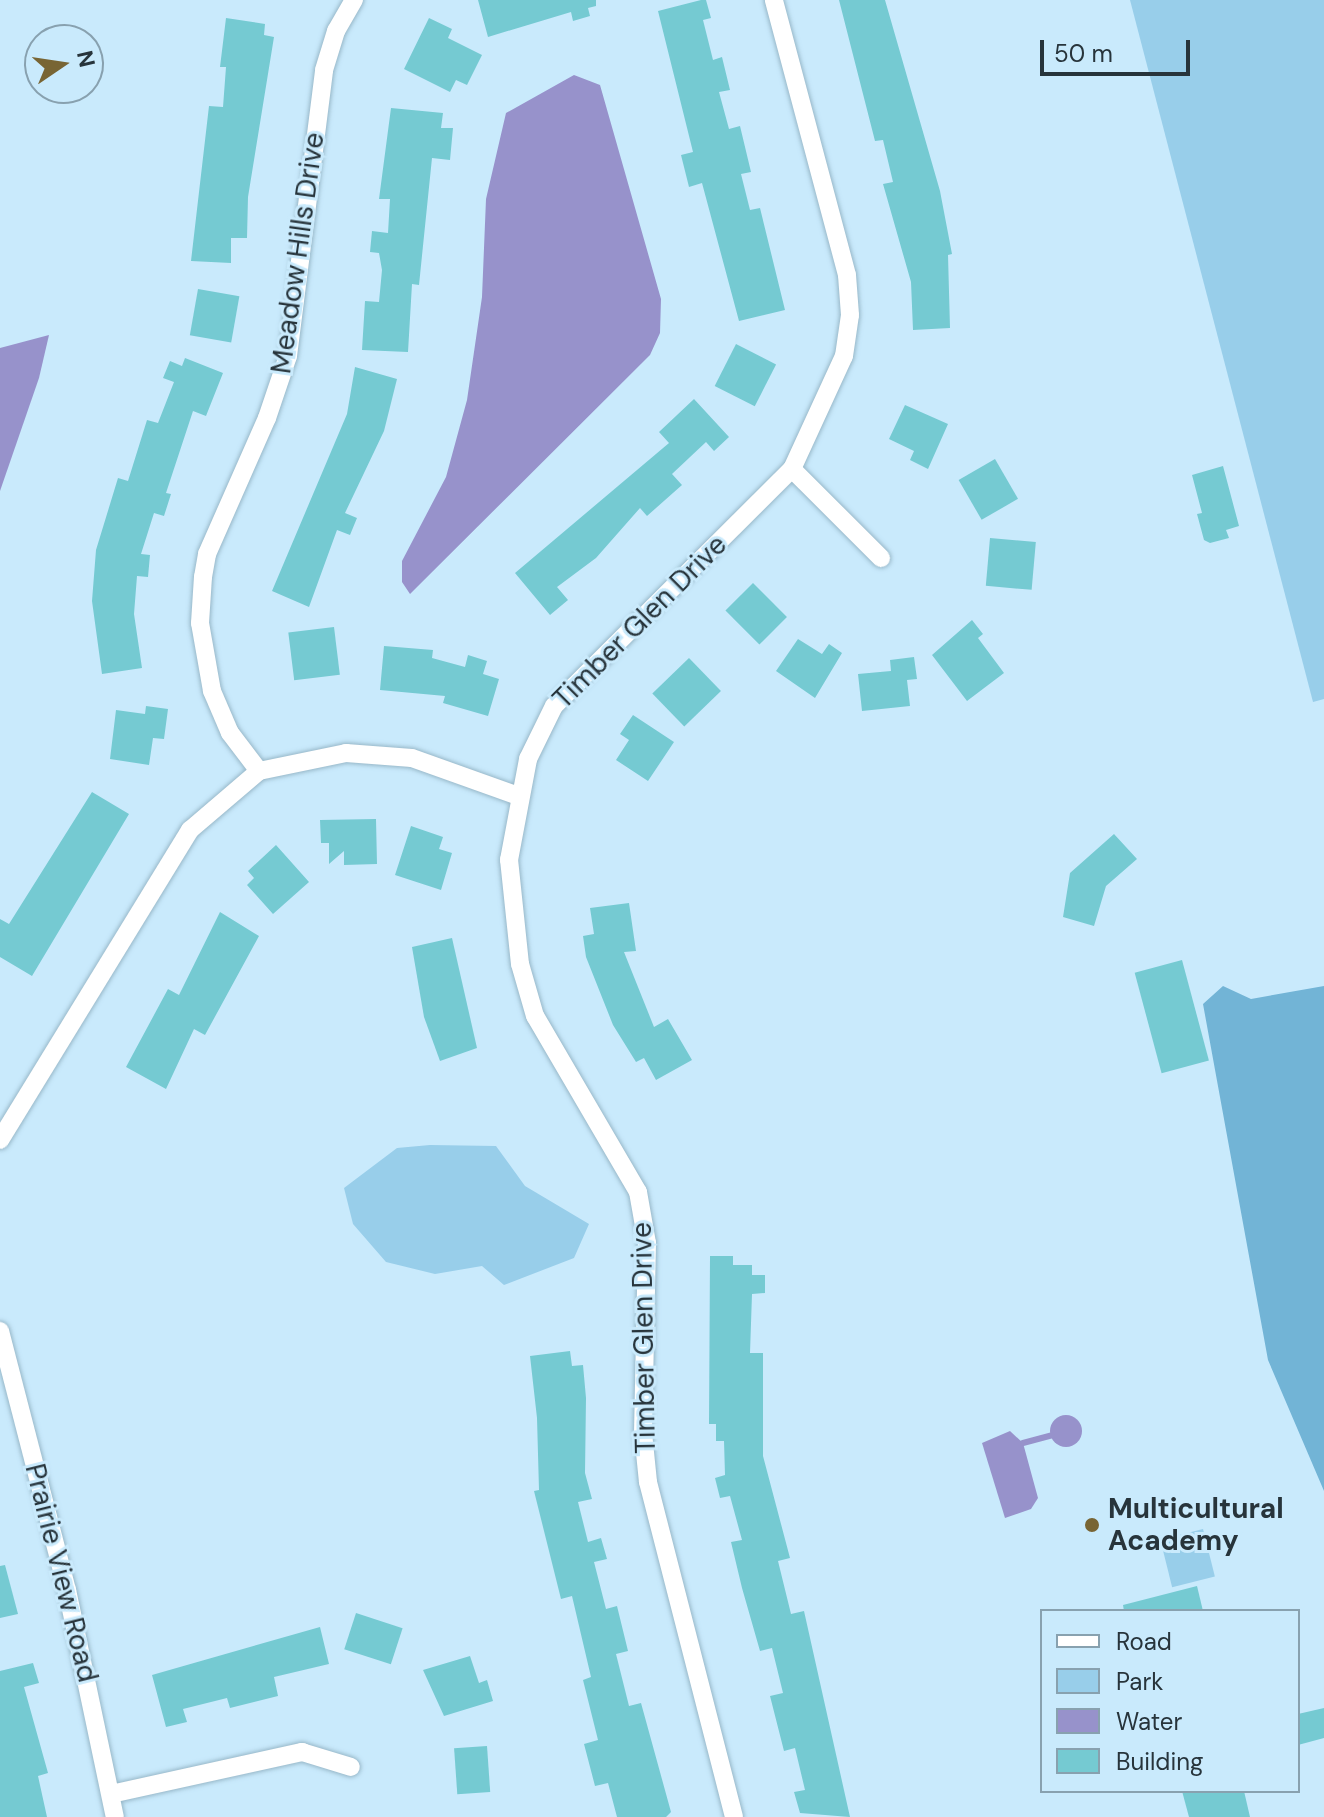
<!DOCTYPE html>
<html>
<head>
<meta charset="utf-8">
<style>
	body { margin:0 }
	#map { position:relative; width:1324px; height:1817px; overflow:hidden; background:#c9eafc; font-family:"DM Sans",sans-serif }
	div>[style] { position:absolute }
	.green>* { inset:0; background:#98ceea; transform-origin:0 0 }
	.forest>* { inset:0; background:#72b4d6 }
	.water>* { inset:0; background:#9792cb }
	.round { border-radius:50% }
	.stream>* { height:6px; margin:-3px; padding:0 3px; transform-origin:3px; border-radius:3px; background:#9792cb }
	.building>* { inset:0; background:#75cad2; transform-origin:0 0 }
	.roads { filter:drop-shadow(0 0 2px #98b8c9) drop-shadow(0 0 2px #98b8c9) }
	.street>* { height:18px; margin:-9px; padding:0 9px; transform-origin:9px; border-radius:9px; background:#fff }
	.dots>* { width:22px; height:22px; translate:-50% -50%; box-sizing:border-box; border:4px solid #c9eafc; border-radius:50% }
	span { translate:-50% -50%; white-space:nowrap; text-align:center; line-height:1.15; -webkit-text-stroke:6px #c9eafc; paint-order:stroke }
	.street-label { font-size:28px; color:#27343b }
	.poi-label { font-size:28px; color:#27343b; font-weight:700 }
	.left { translate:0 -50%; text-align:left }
	.legend { position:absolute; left:1040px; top:1609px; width:260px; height:184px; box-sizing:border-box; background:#c9eafc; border:2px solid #88a1af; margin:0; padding:10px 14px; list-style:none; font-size:24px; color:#27343b }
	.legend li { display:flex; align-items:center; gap:16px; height:40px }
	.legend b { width:40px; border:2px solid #88a1af }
	.north { position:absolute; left:24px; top:24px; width:80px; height:80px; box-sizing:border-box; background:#c9eafc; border:2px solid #88a1af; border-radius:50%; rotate:77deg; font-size:22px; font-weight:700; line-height:32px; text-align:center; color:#27343b }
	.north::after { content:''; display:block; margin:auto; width:28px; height:36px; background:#786534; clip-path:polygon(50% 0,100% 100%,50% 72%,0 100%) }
	.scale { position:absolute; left:1040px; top:40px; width:150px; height:36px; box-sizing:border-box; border:4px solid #27343b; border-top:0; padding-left:10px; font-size:24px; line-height:28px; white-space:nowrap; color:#27343b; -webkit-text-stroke:6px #c9eafc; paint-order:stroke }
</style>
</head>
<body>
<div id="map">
	<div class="green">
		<i style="clip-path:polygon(1130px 0,1324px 0,1324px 699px,1313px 702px)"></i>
		<i style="clip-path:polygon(430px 1145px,496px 1146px,525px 1186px,589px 1224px,574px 1258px,504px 1285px,482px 1266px,435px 1274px,386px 1262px,353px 1224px,344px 1188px,397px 1148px)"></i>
		<i style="left:1203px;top:1529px;width:49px;height:44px;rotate:76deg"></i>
	</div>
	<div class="forest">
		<i style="clip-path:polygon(1223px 986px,1251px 999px,1324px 986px,1324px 1491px,1268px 1360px,1203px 1004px)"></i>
	</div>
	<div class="water">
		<i style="clip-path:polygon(574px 75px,600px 85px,661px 299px,660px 333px,650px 355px,410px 594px,402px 582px,402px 561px,446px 477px,467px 400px,482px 297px,486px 199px,506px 113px)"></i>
		<i style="clip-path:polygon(49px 335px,39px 378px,0 491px,0 348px)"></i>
		<i class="round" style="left:1050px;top:1415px;width:32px;height:32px"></i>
		<i style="clip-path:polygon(1010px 1431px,1023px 1443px,1038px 1498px,1031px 1509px,1005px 1518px,982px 1443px)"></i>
	</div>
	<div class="stream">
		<i style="left:1023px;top:1443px;width:30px;rotate:-15deg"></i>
	</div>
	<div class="building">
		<i style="clip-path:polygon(478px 0,596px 0,596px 6px,588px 8px,590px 16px,573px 21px,571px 12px,488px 37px)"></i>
		<i style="clip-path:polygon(701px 0,706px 0,711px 18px,703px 20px,713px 60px,722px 57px,730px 90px,719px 92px,729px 129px,740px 126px,751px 172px,741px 174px,750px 210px,760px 208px,785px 310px,739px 321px,702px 183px,689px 187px,681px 155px,693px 152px,658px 11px)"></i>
		<i style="clip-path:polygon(839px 0,885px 0,940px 191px,952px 254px,948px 255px,950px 328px,913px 330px,911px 282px,883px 184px,893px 182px,883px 140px,875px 141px)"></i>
		<i style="clip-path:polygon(226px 18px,265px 24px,264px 35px,274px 37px,248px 197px,247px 238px,231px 238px,231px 263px,191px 261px,209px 106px,223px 107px,226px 67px,220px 67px)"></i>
		<i style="clip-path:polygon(429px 18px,452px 29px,448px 38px,482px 55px,467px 85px,456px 80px,450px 92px,404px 69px)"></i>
		<i style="clip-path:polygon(391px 108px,443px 113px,441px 128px,453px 128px,450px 160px,432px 158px,419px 285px,412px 284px,408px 352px,362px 350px,365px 301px,379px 302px,382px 270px,379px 253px,370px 252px,372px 231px,388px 233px,390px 199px,379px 199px)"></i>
		<i style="left:198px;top:289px;width:42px;height:47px;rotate:10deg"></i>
		<i style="left:736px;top:344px;width:45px;height:47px;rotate:27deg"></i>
		<i style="clip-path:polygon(185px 358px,223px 373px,206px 416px,193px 411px,166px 493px,171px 494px,164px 516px,154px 513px,141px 554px,150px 555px,148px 577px,137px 576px,134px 614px,142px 668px,102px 674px,92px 601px,96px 550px,118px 478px,128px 481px,147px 420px,158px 423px,174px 382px,163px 378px,170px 361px,182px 366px)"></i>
		<i style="clip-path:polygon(355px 367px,397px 379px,384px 431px,345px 513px,357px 518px,350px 535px,337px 530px,309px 607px,272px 591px,347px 414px)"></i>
		<i style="clip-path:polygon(694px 399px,729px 437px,714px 451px,706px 442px,672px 474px,682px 485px,647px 516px,640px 508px,596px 558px,557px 587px,568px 600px,550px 615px,515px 573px,669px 443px,659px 432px)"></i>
		<i style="clip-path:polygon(905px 405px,948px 424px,928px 469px,910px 460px,914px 451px,889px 439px)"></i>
		<i style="left:995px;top:459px;width:46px;height:42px;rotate:60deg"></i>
		<i style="clip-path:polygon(1223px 466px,1239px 526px,1226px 530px,1229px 538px,1210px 543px,1204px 540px,1197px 514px,1202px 513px,1192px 475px)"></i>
		<i style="left:990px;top:538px;width:46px;height:48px;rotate:5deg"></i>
		<i style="left:753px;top:583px;width:48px;height:39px;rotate:45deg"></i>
		<i style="clip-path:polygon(972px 620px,983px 634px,978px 638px,1004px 673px,967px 701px,932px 655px)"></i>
		<i style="left:334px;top:627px;width:48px;height:46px;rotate:83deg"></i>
		<i style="clip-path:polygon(798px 639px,822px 654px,829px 644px,842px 653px,815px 698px,776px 671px)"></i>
		<i style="clip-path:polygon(384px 646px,433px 650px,432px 658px,465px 667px,468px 655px,487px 661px,483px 674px,499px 679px,488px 716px,443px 703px,445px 696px,380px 690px)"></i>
		<i style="clip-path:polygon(914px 657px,917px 679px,907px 680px,910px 706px,862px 711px,858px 674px,891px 671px,890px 660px)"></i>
		<i style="left:689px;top:658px;width:46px;height:51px;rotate:46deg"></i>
		<i style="clip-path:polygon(146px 706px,168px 709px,164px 739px,153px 738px,149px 765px,110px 759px,116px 710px,145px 714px)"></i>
		<i style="clip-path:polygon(633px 715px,674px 742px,648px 781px,616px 760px,629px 740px,620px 734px)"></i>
		<i style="clip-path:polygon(92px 792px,129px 814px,32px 976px,0 957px,0 919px,9px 924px)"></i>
		<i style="clip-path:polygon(376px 819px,377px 864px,344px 865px,344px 851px,329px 864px,329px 843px,321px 843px,320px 820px)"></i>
		<i style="clip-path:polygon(411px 826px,443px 837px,439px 849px,452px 853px,441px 890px,395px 875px)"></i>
		<i style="clip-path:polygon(1114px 834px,1137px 859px,1106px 886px,1094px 926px,1063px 917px,1070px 873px)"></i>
		<i style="clip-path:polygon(276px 845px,309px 882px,273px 914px,247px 885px,254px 878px,248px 871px)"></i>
		<i style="clip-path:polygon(629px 903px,636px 951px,624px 952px,654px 1027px,668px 1019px,692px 1060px,656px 1080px,644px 1058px,636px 1062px,613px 1025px,586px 957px,583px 936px,594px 934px,590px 908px)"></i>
		<i style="clip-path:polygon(220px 912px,259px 936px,205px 1035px,194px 1029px,166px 1089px,126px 1067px,168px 989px,179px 995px)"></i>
		<i style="clip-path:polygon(452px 938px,477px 1048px,440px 1061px,424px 1017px,412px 947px)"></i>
		<i style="left:1182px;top:960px;width:104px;height:49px;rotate:75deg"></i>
		<i style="clip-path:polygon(710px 1256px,733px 1256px,733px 1265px,752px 1265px,752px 1275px,765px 1275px,765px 1293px,752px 1294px,750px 1353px,763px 1353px,763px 1456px,790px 1558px,778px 1561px,791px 1614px,804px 1611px,850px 1817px,800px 1813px,794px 1792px,805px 1790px,795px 1748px,784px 1751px,770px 1696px,783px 1693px,772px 1648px,760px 1651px,742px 1588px,731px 1542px,742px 1540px,730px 1496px,720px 1498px,715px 1478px,725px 1475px,724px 1441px,716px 1441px,716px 1424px,709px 1424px)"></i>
		<i style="clip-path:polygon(570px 1351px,572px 1366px,583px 1365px,586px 1398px,585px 1473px,592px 1499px,578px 1502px,588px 1542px,601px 1538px,607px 1559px,594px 1562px,606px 1609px,617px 1606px,628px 1651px,616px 1654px,629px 1706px,641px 1703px,671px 1812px,666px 1817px,617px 1817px,608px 1783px,595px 1786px,584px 1744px,598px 1740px,583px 1680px,591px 1677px,572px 1596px,561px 1599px,534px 1491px,539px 1490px,537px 1418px,530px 1356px)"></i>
		<i style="clip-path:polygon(5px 1565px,18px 1614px,0 1618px,0 1566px)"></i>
		<i style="clip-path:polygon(1197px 1586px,1203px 1611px,1124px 1611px,1123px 1605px)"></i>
		<i style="left:356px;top:1613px;width:49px;height:38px;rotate:18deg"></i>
		<i style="clip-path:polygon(320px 1627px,329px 1664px,274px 1677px,278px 1696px,230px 1708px,227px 1698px,183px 1709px,187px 1722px,166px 1727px,152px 1675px)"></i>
		<i style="clip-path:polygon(470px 1656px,479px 1683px,487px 1680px,493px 1701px,444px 1716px,423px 1670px)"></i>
		<i style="clip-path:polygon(33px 1663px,39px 1683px,24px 1687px,48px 1773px,38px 1776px,47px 1817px,0 1817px,0 1671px)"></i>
		<i style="clip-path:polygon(1324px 1708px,1324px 1738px,1298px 1745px,1298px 1714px)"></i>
		<i style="left:487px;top:1746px;width:46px;height:33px;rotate:86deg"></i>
		<i style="clip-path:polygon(1182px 1791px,1244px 1791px,1250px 1817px,1189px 1817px)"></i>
	</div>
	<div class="roads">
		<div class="street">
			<i style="left:792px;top:469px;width:126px;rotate:45deg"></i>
			<i style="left:259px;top:771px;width:48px;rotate:-127.3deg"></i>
			<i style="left:230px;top:733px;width:46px;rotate:-113.2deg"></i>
			<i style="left:212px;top:691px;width:69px;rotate:-100deg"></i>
			<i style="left:200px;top:623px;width:46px;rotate:-86.3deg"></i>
			<i style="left:203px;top:577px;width:23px;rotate:-80deg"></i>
			<i style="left:207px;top:554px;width:149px;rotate:-66.2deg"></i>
			<i style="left:267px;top:418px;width:65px;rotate:-71.3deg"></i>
			<i style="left:288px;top:356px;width:288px;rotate:-82.8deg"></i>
			<i style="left:324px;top:70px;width:41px;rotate:-72.9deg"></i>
			<i style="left:336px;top:31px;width:36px;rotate:-60deg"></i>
			<i style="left:0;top:1140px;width:364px;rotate:-58.5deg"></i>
			<i style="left:190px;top:830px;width:91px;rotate:-40.5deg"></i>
			<i style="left:259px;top:771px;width:89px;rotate:-11.7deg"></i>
			<i style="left:346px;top:753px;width:66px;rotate:4.3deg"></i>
			<i style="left:412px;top:758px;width:113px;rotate:19.7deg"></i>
			<i style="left:0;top:1331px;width:268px;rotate:75.5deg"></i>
			<i style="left:67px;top:1590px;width:232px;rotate:78.1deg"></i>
			<i style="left:111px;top:1794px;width:196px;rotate:-12.4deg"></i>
			<i style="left:302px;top:1752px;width:51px;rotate:17deg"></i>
			<i style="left:734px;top:1817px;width:346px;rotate:-104.4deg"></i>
			<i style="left:648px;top:1482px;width:49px;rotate:-95.8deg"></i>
			<i style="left:643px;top:1433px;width:190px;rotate:-88.8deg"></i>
			<i style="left:647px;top:1243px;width:52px;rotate:-100deg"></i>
			<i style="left:638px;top:1192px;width:204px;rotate:-120.3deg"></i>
			<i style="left:535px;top:1016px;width:54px;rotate:-106.1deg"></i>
			<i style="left:520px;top:964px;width:105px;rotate:-96deg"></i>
			<i style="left:509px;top:860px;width:103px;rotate:-79.3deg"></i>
			<i style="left:528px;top:759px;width:59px;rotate:-63.9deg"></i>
			<i style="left:554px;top:706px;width:336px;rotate:-44.9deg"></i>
			<i style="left:792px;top:469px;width:124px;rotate:-65.3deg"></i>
			<i style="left:844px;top:356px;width:41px;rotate:-81.7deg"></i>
			<i style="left:850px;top:315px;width:40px;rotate:-94.3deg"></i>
			<i style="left:847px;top:275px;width:285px;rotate:-104.9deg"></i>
		</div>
	</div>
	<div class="dots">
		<i style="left:1092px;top:1525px;background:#786534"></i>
	</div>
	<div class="street-label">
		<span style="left:298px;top:253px;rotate:-82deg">Meadow Hills Drive</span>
		<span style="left:640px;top:622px;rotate:-45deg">Timber Glen Drive</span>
		<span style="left:644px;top:1338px;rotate:-91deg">Timber Glen Drive</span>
		<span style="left:61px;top:1573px;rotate:76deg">Prairie View Road</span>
	</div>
	<div class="poi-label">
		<span class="left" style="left:1108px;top:1525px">Multicultural<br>Academy</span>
	</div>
	<ul class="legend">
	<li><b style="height:10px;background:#fff"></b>Road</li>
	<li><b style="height:22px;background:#98ceea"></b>Park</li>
	<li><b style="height:22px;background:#9792cb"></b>Water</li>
	<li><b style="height:22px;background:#75cad2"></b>Building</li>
	</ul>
	<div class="north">N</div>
	<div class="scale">50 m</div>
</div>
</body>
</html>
